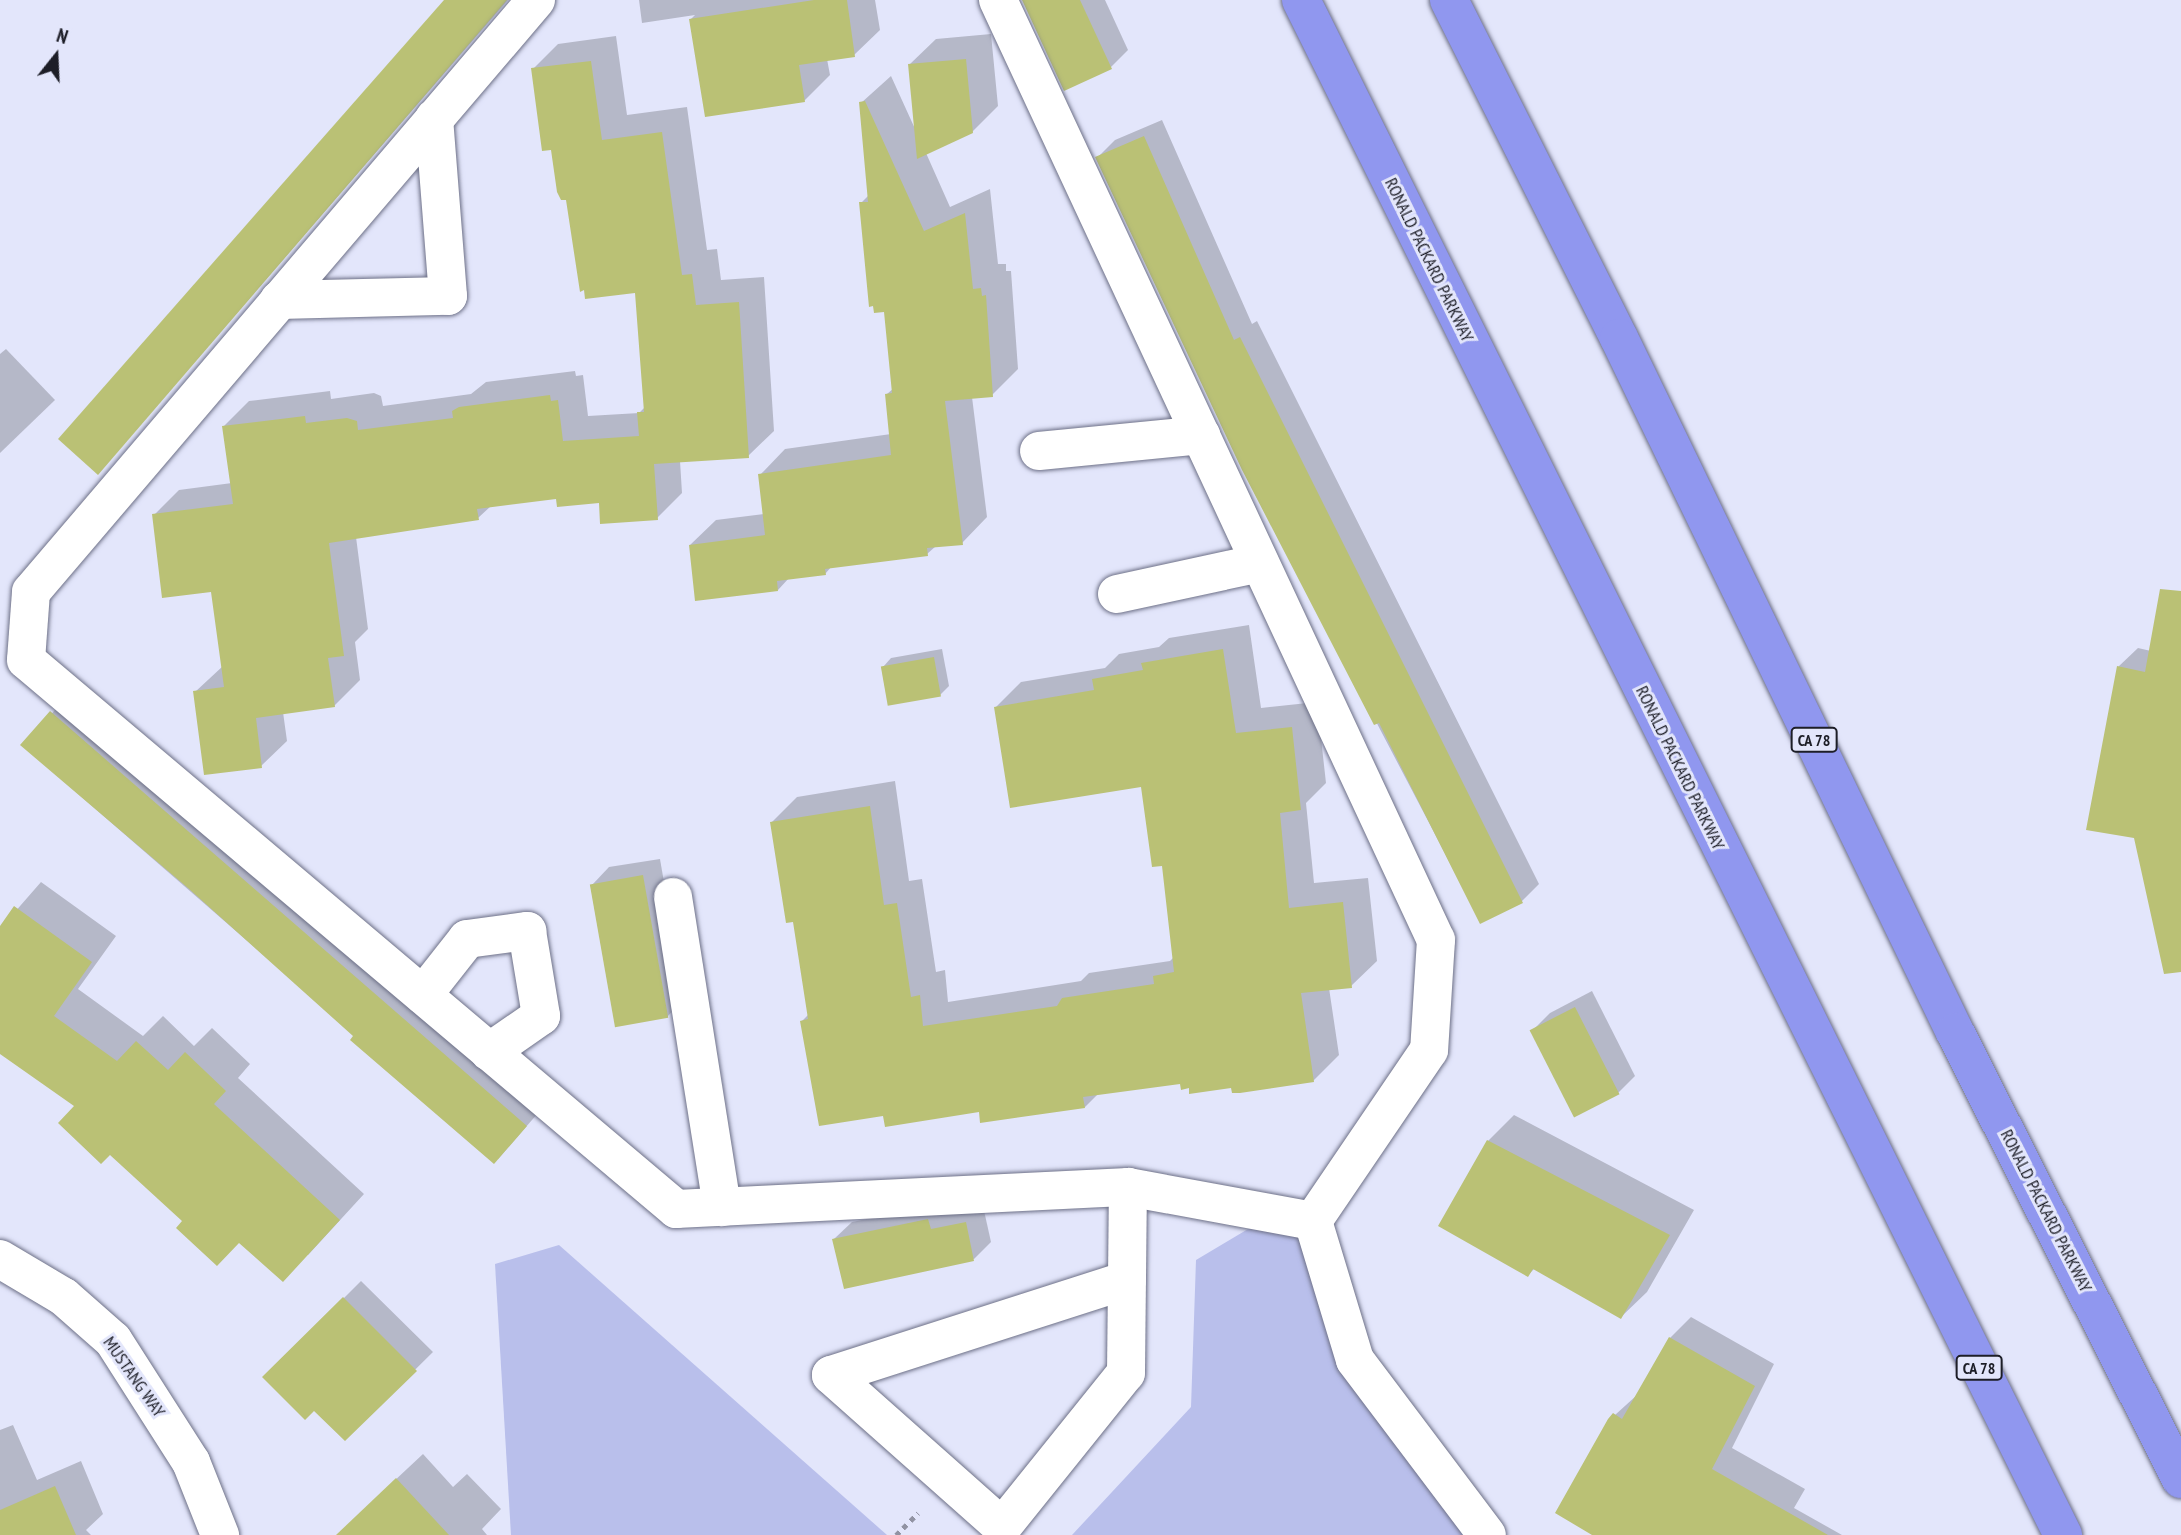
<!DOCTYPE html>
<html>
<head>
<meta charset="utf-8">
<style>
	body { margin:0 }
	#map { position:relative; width:2181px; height:1535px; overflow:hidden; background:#e3e6fb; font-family:"PT Sans Narrow",sans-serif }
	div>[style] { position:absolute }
	.green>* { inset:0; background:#b9bfeb }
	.shadow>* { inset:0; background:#0003; transform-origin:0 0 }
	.building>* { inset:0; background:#bac175; transform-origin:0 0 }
	.path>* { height:4.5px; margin-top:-2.25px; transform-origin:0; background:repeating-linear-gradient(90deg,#9193a3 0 5px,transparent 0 10px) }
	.roads { filter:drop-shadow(0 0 2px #6d7087) drop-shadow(0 0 2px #6d7087) }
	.minor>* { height:38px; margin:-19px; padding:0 19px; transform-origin:19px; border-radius:19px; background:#fff }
	.highway>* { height:38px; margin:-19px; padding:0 19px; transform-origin:19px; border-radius:19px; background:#9097ef }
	span { translate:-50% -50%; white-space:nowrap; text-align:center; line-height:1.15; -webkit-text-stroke:6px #e3e6fb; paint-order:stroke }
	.shield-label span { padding:2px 5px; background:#e3e6fb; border:2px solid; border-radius:5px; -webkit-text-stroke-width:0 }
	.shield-label { font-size:16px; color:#1d1e27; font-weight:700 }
	.street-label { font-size:18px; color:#1d1e27 }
	.north { position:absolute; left:21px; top:21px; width:70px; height:70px; -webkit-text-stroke:5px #e3e6fb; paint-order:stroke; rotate:18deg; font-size:19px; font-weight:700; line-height:28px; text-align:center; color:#1d1e27 }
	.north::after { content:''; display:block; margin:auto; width:24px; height:32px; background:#1d1e27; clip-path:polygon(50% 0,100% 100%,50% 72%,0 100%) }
</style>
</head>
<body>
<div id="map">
	<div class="green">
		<i style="clip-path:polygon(1295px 1201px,1355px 1360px,1492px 1535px,1072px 1535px,1191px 1407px,1196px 1260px)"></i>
		<i style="clip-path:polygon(559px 1245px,887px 1535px,511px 1535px,495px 1264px)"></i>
	</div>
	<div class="shadow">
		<i style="clip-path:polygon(446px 0,508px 0,98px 473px)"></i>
		<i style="clip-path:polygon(639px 0,875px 0,880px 30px,854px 55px,827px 59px,830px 75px,804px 101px,691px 19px,695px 15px,642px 23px)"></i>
		<i style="clip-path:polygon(1024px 0,1105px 0,1128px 50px,1111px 67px,1065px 88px)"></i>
		<i style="clip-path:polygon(991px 34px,998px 106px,972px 132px,926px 153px,950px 207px,990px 189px,998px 264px,1006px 264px,1006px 271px,1011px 271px,1018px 369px,992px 395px,972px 397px,987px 517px,962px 543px,936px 546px,927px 554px,832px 566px,825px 574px,789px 578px,778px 590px,690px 545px,716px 520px,764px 514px,760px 475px,785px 449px,891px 434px,887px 394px,894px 388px,886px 311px,861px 203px,869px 195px,861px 103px,891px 76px,916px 131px,910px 64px,936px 39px)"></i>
		<i style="clip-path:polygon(616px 36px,627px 115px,687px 107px,707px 250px,717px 249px,721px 280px,764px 277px,774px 431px,748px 456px,680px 461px,682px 493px,657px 518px,600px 501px,557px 497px,491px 506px,478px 518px,356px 537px,368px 629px,355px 642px,360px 680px,334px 706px,283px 712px,287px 741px,261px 766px,195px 692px,223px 666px,213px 590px,154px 515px,179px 490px,232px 483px,224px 426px,249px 401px,330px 391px,331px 399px,374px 393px,381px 396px,383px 406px,471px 394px,486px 382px,575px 371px,576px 376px,583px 375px,588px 416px,639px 413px,645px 407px,637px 291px,567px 198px,533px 69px,558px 44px)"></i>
		<i style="clip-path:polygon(1162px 120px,1252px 324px,1257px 321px,1539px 884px,1522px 901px,1481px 922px,1230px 443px,1097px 158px,1115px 140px)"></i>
		<i style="clip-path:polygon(6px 349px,55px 400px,0 453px,0 354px)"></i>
		<i style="clip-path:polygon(2181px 606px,2181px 933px,2118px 667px,2138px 648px,2151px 651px)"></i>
		<i style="clip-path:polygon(1249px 625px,1261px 708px,1317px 702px,1326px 783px,1306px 803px,1314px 883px,1368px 878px,1377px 961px,1351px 986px,1329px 988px,1339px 1055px,1313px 1081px,1233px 1086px,1190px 1086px,1181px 1082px,1098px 1094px,1085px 1107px,885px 1114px,802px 1021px,809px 1014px,795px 920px,772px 822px,797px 797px,895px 781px,909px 881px,922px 879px,936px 972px,945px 970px,948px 1002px,1081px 981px,1089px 973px,1170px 961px,1174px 957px,1164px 865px,1142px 785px,996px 707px,1021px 682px,1105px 668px,1119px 654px,1159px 647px,1169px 638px)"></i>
		<i style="clip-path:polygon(942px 649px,949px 686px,940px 695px,883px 667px,891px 658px)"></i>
		<i style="left:68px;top:695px;width:629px;height:68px;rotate:41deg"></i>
		<i style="clip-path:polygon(660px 859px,684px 999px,667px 1017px,592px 885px,609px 867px)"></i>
		<i style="clip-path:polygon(41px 882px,116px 936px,78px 989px,143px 1036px,163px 1016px,194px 1046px,212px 1028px,250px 1064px,238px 1078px,364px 1194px,308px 1255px,240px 1241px,185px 1221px,76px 1106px,0 1052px,0 929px)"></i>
		<i style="clip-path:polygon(1592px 991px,1635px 1076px,1618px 1093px,1533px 1030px,1550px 1013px)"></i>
		<i style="clip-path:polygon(1514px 1115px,1694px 1210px,1647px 1292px,1621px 1317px,1535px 1268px,1528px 1275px,1488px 1141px)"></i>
		<i style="clip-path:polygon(945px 1203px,983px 1206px,991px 1242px,974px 1259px,834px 1239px,852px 1222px)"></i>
		<i style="clip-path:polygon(361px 1281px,433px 1352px,345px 1439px,314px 1409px,265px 1377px)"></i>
		<i style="clip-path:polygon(1691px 1317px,1774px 1364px,1732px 1448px,1805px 1489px,1794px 1508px,1842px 1535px,1605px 1535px,1615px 1415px,1637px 1395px,1670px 1338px)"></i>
		<i style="clip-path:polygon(13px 1425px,37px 1480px,81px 1461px,103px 1514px,86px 1530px,91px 1535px,0 1535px,0 1430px)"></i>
		<i style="clip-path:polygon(423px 1454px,453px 1487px,467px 1474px,501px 1509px,482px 1529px,487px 1535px,364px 1535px,377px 1497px)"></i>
	</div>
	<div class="building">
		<i style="clip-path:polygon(444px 0,507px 0,98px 475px,58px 439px)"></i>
		<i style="clip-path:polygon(814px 0,847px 0,855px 57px,799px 65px,805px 102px,705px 117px,689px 19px)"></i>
		<i style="clip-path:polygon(1022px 0,1080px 0,1112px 69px,1064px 91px)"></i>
		<i style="clip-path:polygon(966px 59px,973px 133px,917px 159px,908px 64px)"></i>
		<i style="clip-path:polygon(591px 61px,602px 140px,662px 132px,682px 275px,692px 274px,696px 305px,739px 302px,749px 458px,654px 464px,658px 520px,600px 524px,599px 503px,557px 507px,556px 499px,477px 509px,479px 520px,329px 543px,344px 656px,328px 658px,335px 707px,256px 718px,262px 768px,204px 775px,193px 691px,224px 687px,211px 592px,162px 598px,152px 514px,233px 504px,222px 426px,305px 416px,306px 423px,347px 418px,357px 421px,358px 430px,453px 418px,452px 411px,459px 407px,550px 395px,551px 401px,558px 400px,563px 441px,639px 436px,637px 412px,644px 412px,635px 293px,585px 299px,584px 290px,580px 292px,566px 200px,561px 200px,557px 192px,551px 150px,542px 151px,531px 68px)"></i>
		<i style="clip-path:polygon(865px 101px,924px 231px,965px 213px,973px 289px,981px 288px,982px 296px,986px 295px,993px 397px,945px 401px,963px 545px,927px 548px,928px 556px,825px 569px,826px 575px,777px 581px,778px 591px,695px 601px,689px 545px,765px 535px,758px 474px,891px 455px,885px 394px,892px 393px,884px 312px,874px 313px,873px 306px,869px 307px,859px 202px,868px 202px,859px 102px)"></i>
		<i style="clip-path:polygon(1144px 136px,1234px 340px,1240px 337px,1523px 903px,1480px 924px,1379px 723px,1374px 725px,1242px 470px,1095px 157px)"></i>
		<i style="clip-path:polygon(2160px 589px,2181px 591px,2181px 972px,2164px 974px,2134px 838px,2086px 830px,2117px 666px,2145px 672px)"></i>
		<i style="clip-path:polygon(1223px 649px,1236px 733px,1292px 727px,1301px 810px,1280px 813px,1289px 908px,1343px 902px,1352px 988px,1301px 993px,1314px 1082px,1240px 1093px,1232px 1093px,1231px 1088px,1189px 1094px,1189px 1088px,1181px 1090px,1180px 1084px,1083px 1097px,1085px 1108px,980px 1123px,979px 1112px,885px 1127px,883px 1116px,819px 1126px,800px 1021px,808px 1019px,793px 922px,786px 923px,770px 822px,870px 806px,884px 905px,897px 903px,911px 997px,920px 995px,923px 1026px,1057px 1006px,1062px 998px,1154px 984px,1153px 976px,1174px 972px,1162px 866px,1152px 867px,1141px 787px,1010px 808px,994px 707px,1094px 690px,1092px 679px,1143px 670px,1141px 663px)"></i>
		<i style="left:934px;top:657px;width:40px;height:54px;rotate:80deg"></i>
		<i style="clip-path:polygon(50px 711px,527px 1126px,494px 1164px,350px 1040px,353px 1036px,188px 888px,20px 745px)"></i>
		<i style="left:643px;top:875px;width:145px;height:54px;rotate:80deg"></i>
		<i style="clip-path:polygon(14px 906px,92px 962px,54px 1016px,117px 1061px,136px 1041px,168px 1070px,185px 1052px,226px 1091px,214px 1104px,340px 1220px,283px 1282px,239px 1243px,217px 1266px,176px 1228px,182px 1221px,110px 1155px,101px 1164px,58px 1123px,74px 1106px,0 1054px,0 926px)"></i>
		<i style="left:1575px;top:1007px;width:98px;height:51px;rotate:63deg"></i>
		<i style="clip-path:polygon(1487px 1140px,1670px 1235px,1621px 1319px,1533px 1269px,1528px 1277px,1438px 1226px)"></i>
		<i style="clip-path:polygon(928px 1219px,931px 1229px,966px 1222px,974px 1261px,844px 1289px,832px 1239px)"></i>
		<i style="clip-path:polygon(343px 1297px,417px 1371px,345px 1441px,314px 1411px,305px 1420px,262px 1377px)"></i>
		<i style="clip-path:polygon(1669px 1337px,1755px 1386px,1712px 1469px,1828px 1535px,1592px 1535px,1555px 1513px,1608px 1419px,1613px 1413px,1622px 1419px)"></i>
		<i style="clip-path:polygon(396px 1478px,449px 1535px,336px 1535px)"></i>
		<i style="clip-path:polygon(55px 1486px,76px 1535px,0 1535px,0 1510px)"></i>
	</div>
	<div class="path">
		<i style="left:896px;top:1535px;width:31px;rotate:-45deg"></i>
	</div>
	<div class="roads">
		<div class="minor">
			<i style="left:536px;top:0;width:778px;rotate:130.47deg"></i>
			<i style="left:31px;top:592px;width:68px;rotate:94.2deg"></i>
			<i style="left:26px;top:660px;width:851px;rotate:40.18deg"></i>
			<i style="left:676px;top:1209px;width:453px;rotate:-2.8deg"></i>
			<i style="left:1128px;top:1187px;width:188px;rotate:10.4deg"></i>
			<i style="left:998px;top:0;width:1037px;rotate:65.02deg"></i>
			<i style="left:1436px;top:940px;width:110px;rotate:93.6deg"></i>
			<i style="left:1429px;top:1050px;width:207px;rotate:124.2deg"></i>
			<i style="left:1313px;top:1221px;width:145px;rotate:73.2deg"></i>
			<i style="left:1355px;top:1360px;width:219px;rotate:53deg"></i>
			<i style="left:279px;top:300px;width:169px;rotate:-1.4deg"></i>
			<i style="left:448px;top:296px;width:178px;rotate:-94.5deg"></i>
			<i style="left:1039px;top:451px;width:163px;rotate:-5.6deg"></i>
			<i style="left:1117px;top:594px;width:146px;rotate:-12.2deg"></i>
			<i style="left:673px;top:897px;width:314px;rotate:81deg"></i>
			<i style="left:423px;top:995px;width:71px;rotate:-51.8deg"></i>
			<i style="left:467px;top:939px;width:61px;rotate:-7.6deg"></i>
			<i style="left:527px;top:931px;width:86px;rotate:80.6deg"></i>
			<i style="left:541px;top:1016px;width:63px;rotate:145.3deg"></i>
			<i style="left:0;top:1259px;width:74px;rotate:30.7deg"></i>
			<i style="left:64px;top:1297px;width:65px;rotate:41.3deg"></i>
			<i style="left:113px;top:1340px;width:145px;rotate:57.4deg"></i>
			<i style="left:191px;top:1462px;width:79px;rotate:68.3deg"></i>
			<i style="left:1127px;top:1280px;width:311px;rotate:162.2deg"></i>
			<i style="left:831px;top:1375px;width:229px;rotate:41.6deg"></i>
			<i style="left:1002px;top:1527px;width:198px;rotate:-51.2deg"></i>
			<i style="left:1126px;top:1373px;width:186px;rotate:-89.4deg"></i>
		</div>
		<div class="highway">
			<i style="left:1301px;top:0;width:1714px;rotate:63.6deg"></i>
			<i style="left:1449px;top:0;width:378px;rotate:63.3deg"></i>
			<i style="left:1619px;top:338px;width:771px;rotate:64.17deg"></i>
			<i style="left:1955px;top:1032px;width:501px;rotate:63.18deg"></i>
		</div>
	</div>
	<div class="shield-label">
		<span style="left:1814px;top:740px">CA 78</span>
		<span style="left:1979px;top:1368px">CA 78</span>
	</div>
	<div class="street-label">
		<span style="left:1429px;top:260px;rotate:64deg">RONALD PACKARD PARKWAY</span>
		<span style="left:1680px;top:768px;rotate:64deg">RONALD PACKARD PARKWAY</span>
		<span style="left:2046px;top:1211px;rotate:63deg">RONALD PACKARD PARKWAY</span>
		<span style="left:134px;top:1377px;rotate:55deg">MUSTANG WAY</span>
	</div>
	<div class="north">N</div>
</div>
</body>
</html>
